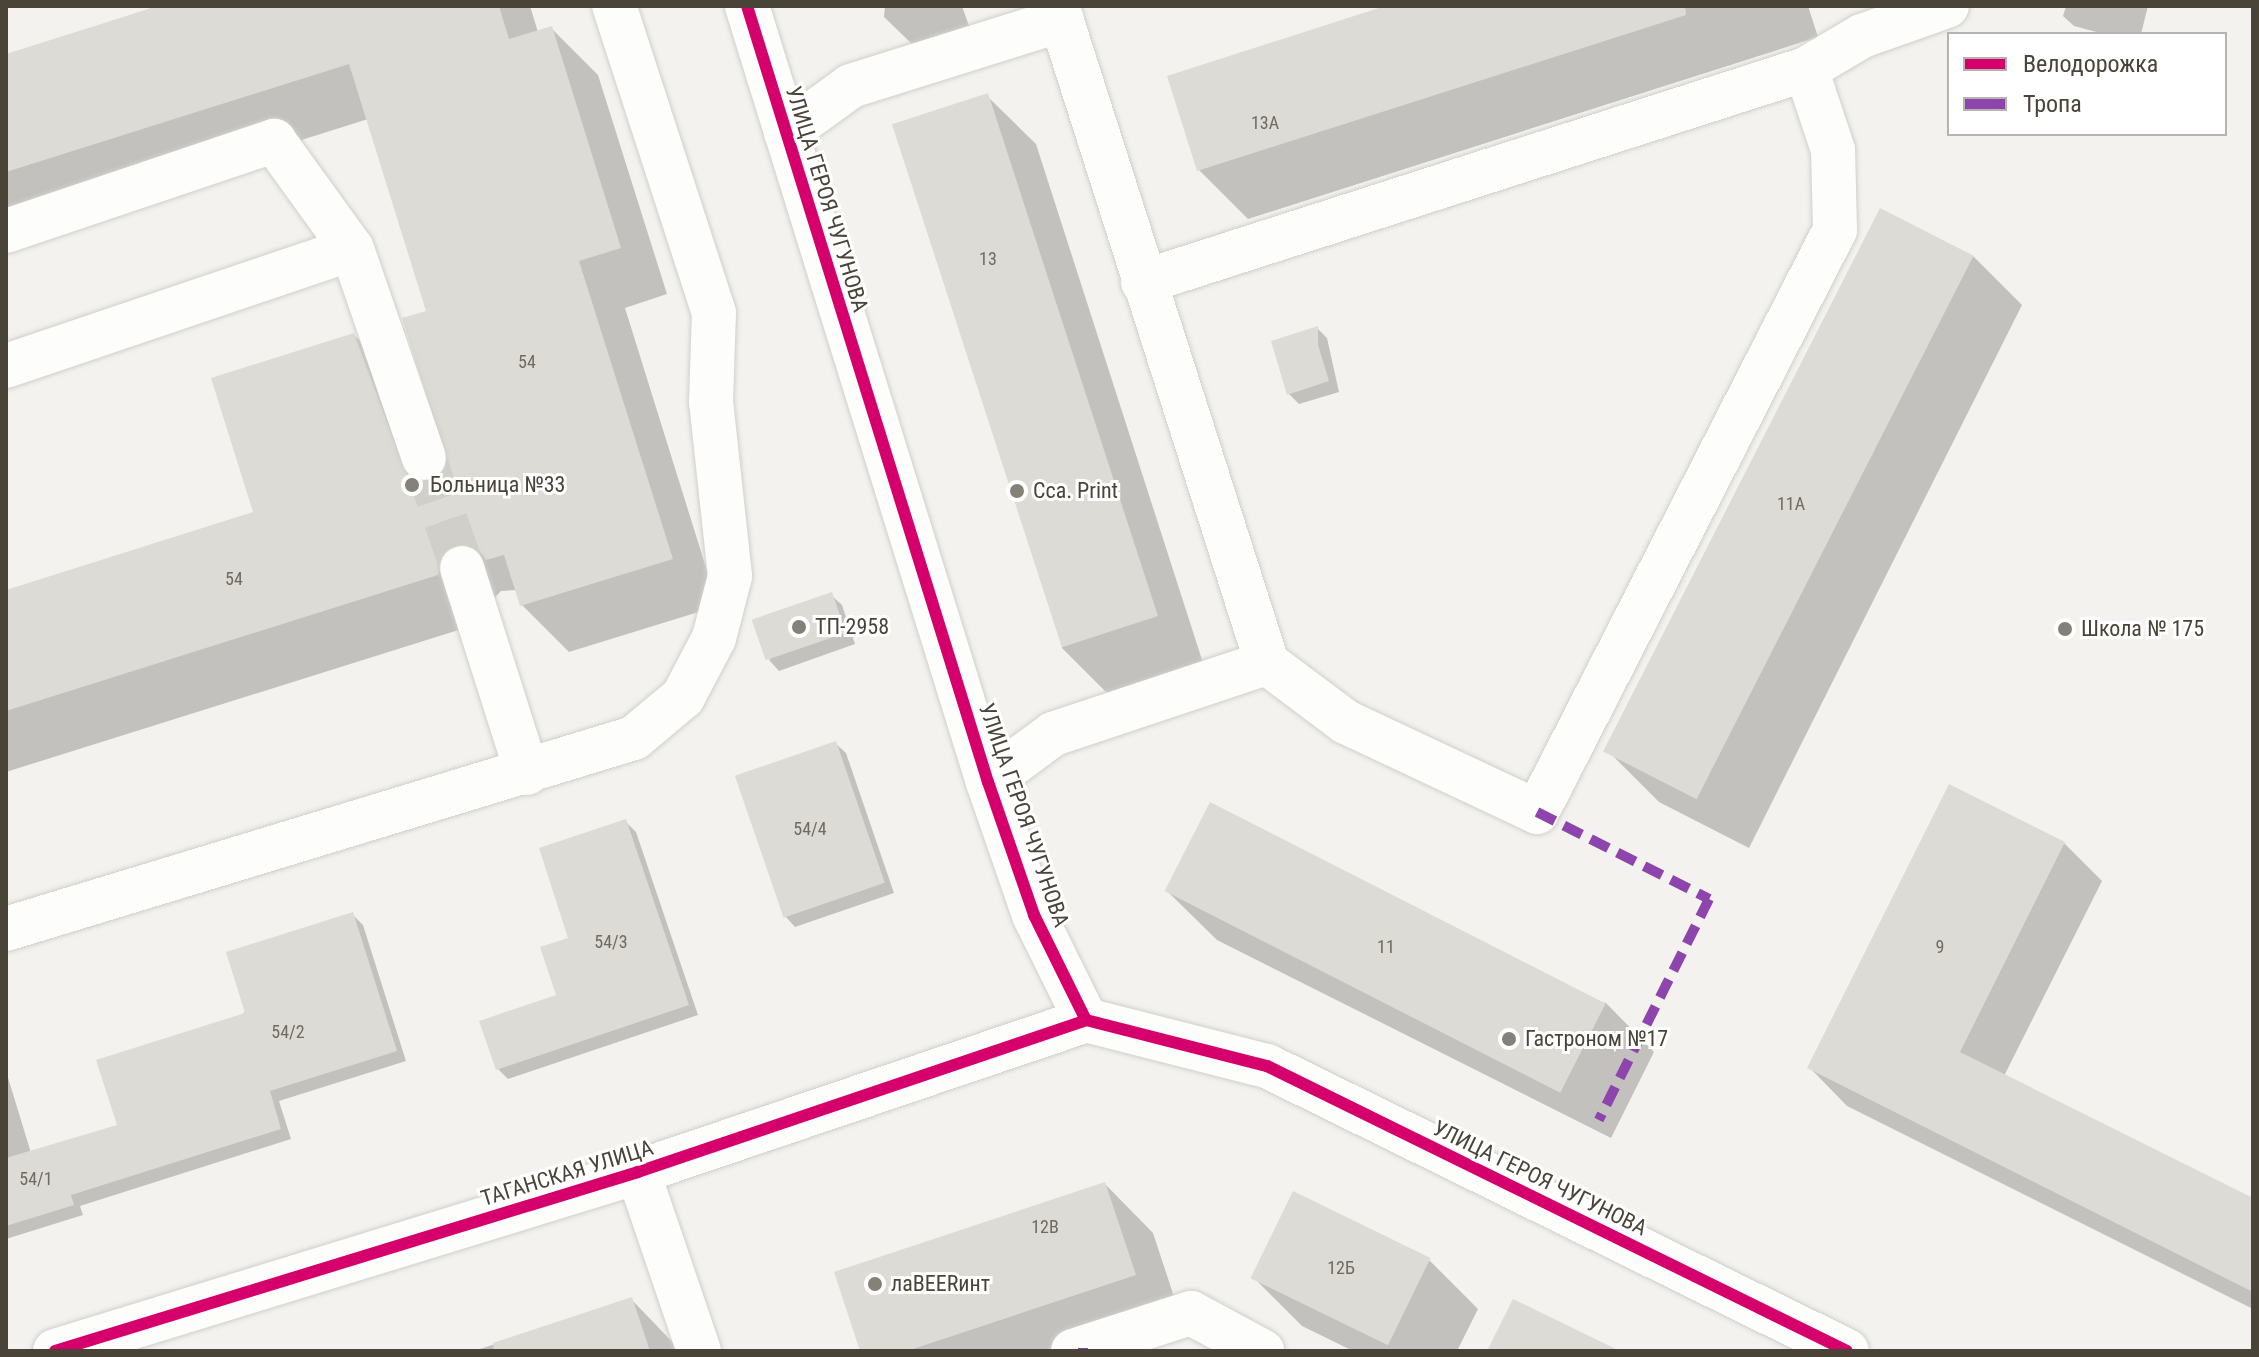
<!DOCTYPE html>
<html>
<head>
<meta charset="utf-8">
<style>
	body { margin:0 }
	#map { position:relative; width:2259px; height:1357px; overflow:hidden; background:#f3f2ee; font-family:"Roboto Condensed",sans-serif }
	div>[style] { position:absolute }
	.shadow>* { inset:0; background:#0003 }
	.building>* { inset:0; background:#dddbd6; transform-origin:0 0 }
	.minor-tunnel>* { height:44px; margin-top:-22px; transform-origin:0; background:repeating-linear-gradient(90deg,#d1cfca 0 44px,transparent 0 66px) }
	.roads { filter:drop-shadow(0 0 2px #d1cfcb) drop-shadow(0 0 2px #d1cfcb) }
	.minor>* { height:44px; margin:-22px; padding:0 22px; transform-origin:22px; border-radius:22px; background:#fdfdfc }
	.quiet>* { height:10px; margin-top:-5px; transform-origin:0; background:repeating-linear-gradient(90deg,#8e44ad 0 20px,transparent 0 30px) }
	.cycleway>* { height:12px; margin:-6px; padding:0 6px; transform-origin:6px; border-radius:6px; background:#d6006c }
	.dots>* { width:22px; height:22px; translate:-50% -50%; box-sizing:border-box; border:4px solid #fff; border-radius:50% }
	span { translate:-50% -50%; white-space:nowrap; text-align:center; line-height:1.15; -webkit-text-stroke:6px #fff; paint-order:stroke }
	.number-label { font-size:18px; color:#706a60 }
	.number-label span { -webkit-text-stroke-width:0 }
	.street-label { font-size:22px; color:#4a4438 }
	.poi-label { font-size:22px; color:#4a4438 }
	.left { translate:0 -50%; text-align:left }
	.frame { position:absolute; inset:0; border:8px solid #4a4438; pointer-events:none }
	.legend { position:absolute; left:1947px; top:32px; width:280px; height:104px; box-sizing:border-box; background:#fff; border:2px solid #b7b4af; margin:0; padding:10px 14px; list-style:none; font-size:24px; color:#4a4438 }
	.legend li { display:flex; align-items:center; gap:16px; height:40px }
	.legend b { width:40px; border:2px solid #b7b4af }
</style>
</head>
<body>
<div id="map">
	<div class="shadow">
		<i style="clip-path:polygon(158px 6px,530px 6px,538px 32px,551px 28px,598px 75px,667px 294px,625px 308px,718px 606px,569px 652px,522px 605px,517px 590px,501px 591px,484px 609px,484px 622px,6px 772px,6px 592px,255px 514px,354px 335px,401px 382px,435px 482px,450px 464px,429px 312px,368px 119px,6px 233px,6px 56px)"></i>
		<i style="clip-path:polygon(885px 6px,962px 6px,969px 26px,912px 44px,884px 17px)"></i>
		<i style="clip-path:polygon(1392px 6px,1808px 6px,1818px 37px,1248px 219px,1199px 170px)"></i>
		<i style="clip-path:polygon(2066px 6px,2148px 6px,2141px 34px,2104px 34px,2074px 26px,2063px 16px)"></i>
		<i style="clip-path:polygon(987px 96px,1036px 144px,1204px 666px,1110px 696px,1062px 648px)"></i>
		<i style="clip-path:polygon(1973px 256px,2022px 305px,1749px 848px,1659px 802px,1610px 753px)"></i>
		<i style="clip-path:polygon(1317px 328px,1327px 338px,1339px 392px,1299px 404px,1289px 394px)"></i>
		<i style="clip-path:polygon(831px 595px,842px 605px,855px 644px,779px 671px,769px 660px)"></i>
		<i style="clip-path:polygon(835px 743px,846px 753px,894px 893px,795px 927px,785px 916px)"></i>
		<i style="clip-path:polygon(626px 822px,636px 832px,698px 1015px,508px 1079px,498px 1069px,558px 997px)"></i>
		<i style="clip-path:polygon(2064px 843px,2102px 881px,2004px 1076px,2253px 1201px,2253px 1309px,1847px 1106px,1809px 1067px)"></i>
		<i style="clip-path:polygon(1168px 892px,1606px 1003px,1654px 1052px,1611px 1138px,1217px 940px)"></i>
		<i style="clip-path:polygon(352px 914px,363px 925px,406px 1061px,279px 1101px,291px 1139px,80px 1206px,83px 1215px,6px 1239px,6px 1071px,31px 1153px,119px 1127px)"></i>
		<i style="clip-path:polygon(1105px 1184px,1153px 1233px,1183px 1324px,1101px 1351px,862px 1351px)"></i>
		<i style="clip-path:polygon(1429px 1260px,1478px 1309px,1457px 1351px,1353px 1351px,1302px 1326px,1253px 1277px)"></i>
		<i style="clip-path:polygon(631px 1299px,681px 1351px,474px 1351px)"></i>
	</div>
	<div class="building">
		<i style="clip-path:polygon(158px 6px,499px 6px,509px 39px,552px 26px,621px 248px,579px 261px,673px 559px,520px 606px,504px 555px,486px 560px,478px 549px,455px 544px,443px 552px,438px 575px,6px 711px,6px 590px,253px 512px,211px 378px,354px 333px,407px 476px,431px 482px,448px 464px,402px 318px,426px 311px,349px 64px,6px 172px,6px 54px)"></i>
		<i style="clip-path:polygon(1385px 6px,1685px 6px,1686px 15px,1197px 171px,1167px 76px)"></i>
		<i style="left:988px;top:93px;width:550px;height:101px;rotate:72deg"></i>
		<i style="left:1880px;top:208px;width:105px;height:610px;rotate:27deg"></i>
		<i style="clip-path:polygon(1318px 326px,1318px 345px,1329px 381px,1287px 395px,1271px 341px)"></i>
		<i style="left:832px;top:592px;width:43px;height:85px;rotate:71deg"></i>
		<i style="left:836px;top:741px;width:150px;height:107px;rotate:71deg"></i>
		<i style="clip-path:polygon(1949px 784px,2065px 842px,1960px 1052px,2253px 1198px,2253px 1292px,1807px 1068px)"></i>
		<i style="left:1210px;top:802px;width:444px;height:100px;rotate:27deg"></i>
		<i style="clip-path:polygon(626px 819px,689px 1005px,496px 1070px,479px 1021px,556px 995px,540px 947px,568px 938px,539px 848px)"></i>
		<i style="clip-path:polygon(353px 912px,397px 1051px,270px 1091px,281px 1129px,71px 1195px,74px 1205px,6px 1226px,6px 1158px,117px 1125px,96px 1060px,245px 1013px,226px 952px)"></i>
		<i style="clip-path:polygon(1105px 1182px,1136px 1275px,907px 1351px,860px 1351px,834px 1272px)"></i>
		<i style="left:1293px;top:1191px;width:153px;height:97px;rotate:26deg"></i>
		<i style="clip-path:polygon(632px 1297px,650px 1351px,494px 1351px,493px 1343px)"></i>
		<i style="clip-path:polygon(1513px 1299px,1620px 1351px,1487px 1351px)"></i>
	</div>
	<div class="minor-tunnel">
		<i style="left:424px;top:458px;width:116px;rotate:70.9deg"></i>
	</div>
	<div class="roads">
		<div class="minor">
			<i style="left:747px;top:6px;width:813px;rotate:72.75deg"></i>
			<i style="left:988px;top:782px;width:141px;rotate:70.9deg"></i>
			<i style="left:1034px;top:915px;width:117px;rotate:63.7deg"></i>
			<i style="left:1086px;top:1020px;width:187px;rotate:14.3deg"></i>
			<i style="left:1267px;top:1066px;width:646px;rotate:26.17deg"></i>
			<i style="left:786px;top:133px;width:80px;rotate:-35.9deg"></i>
			<i style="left:851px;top:86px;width:221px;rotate:-17.4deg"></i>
			<i style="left:6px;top:231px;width:283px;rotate:-18.6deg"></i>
			<i style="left:274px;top:141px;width:133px;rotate:54.2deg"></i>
			<i style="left:1143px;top:282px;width:696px;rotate:-17.81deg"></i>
			<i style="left:1806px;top:69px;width:65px;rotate:-30.5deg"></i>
			<i style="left:1862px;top:36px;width:90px;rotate:-19.4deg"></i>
			<i style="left:6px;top:366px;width:365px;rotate:-18.7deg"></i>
			<i style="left:352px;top:249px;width:221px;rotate:71deg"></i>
			<i style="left:462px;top:568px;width:215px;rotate:72.4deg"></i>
			<i style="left:1267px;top:663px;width:99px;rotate:36.8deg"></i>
			<i style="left:1346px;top:722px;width:211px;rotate:25.2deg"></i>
			<i style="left:1537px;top:812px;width:654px;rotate:-62.89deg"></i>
			<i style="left:1835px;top:230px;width:80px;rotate:-91.4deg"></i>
			<i style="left:1833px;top:150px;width:85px;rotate:-108.4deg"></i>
			<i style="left:988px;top:782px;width:81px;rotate:-36.4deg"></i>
			<i style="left:1053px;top:734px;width:225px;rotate:-18.4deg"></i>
			<i style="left:1267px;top:663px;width:690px;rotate:-107.73deg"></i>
			<i style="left:6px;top:929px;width:656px;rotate:-16.92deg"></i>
			<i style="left:634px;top:738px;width:64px;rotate:-39.9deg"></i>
			<i style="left:683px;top:697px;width:67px;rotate:-62.3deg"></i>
			<i style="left:714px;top:638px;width:64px;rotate:-75.5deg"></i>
			<i style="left:730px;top:576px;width:175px;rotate:-96.2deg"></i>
			<i style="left:711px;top:402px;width:89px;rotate:-88.1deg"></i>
			<i style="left:714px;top:313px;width:323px;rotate:-108deg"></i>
			<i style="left:638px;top:1172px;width:189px;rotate:71.2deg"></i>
			<i style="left:55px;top:1351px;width:610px;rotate:-17.07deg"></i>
			<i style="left:638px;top:1172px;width:473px;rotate:-18.7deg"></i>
			<i style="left:1073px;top:1351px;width:124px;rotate:-17.9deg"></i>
			<i style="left:1191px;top:1313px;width:81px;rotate:28.2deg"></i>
		</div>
	</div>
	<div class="quiet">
		<i style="left:1537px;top:812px;width:193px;rotate:26.8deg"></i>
		<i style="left:1709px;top:899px;width:247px;rotate:116.5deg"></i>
		<i style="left:1083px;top:1348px;width:3px;rotate:90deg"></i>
	</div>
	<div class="cycleway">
		<i style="left:747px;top:6px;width:813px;rotate:72.75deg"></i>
		<i style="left:988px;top:782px;width:141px;rotate:70.9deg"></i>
		<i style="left:1034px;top:915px;width:117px;rotate:63.7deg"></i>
		<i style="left:1086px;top:1020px;width:187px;rotate:14.3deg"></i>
		<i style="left:1267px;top:1066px;width:646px;rotate:26.17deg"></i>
		<i style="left:55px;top:1351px;width:610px;rotate:-17.07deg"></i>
		<i style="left:638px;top:1172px;width:473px;rotate:-18.7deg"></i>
	</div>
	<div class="dots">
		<i style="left:412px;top:485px;background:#858178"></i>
		<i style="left:1017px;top:491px;background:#858178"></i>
		<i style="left:799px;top:627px;background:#858178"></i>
		<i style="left:2065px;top:629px;background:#858178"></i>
		<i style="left:1509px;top:1039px;background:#858178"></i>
		<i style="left:875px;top:1284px;background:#858178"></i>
	</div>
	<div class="number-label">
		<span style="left:1265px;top:123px">13А</span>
		<span style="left:988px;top:259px">13</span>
		<span style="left:527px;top:362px">54</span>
		<span style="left:1791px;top:504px">11А</span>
		<span style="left:234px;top:579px">54</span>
		<span style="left:810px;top:829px">54/4</span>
		<span style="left:611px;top:942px">54/3</span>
		<span style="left:1386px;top:947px">11</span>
		<span style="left:1940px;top:947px">9</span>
		<span style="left:288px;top:1032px">54/2</span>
		<span style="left:36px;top:1179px">54/1</span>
		<span style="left:1045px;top:1227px">12В</span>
		<span style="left:1341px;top:1268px">12Б</span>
	</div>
	<div class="street-label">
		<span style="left:827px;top:199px;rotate:73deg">УЛИЦА ГЕРОЯ ЧУГУНОВА</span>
		<span style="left:1024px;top:815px;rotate:71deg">УЛИЦА ГЕРОЯ ЧУГУНОВА</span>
		<span style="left:567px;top:1173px;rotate:-17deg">ТАГАНСКАЯ УЛИЦА</span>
		<span style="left:1540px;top:1178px;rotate:26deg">УЛИЦА ГЕРОЯ ЧУГУНОВА</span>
	</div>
	<div class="poi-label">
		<span class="left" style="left:430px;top:485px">Больница №33</span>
		<span class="left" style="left:1033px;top:491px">Cca. Print</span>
		<span class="left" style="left:815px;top:627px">ТП-2958</span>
		<span class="left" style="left:2081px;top:629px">Школа № 175</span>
		<span class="left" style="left:1525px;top:1039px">Гастроном №17</span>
		<span class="left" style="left:891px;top:1284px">лаBEERинт</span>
	</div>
	<div class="frame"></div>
	<ul class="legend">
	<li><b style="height:10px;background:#d6006c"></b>Велодорожка</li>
	<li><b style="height:10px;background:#8e44ad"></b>Тропа</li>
	</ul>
</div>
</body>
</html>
